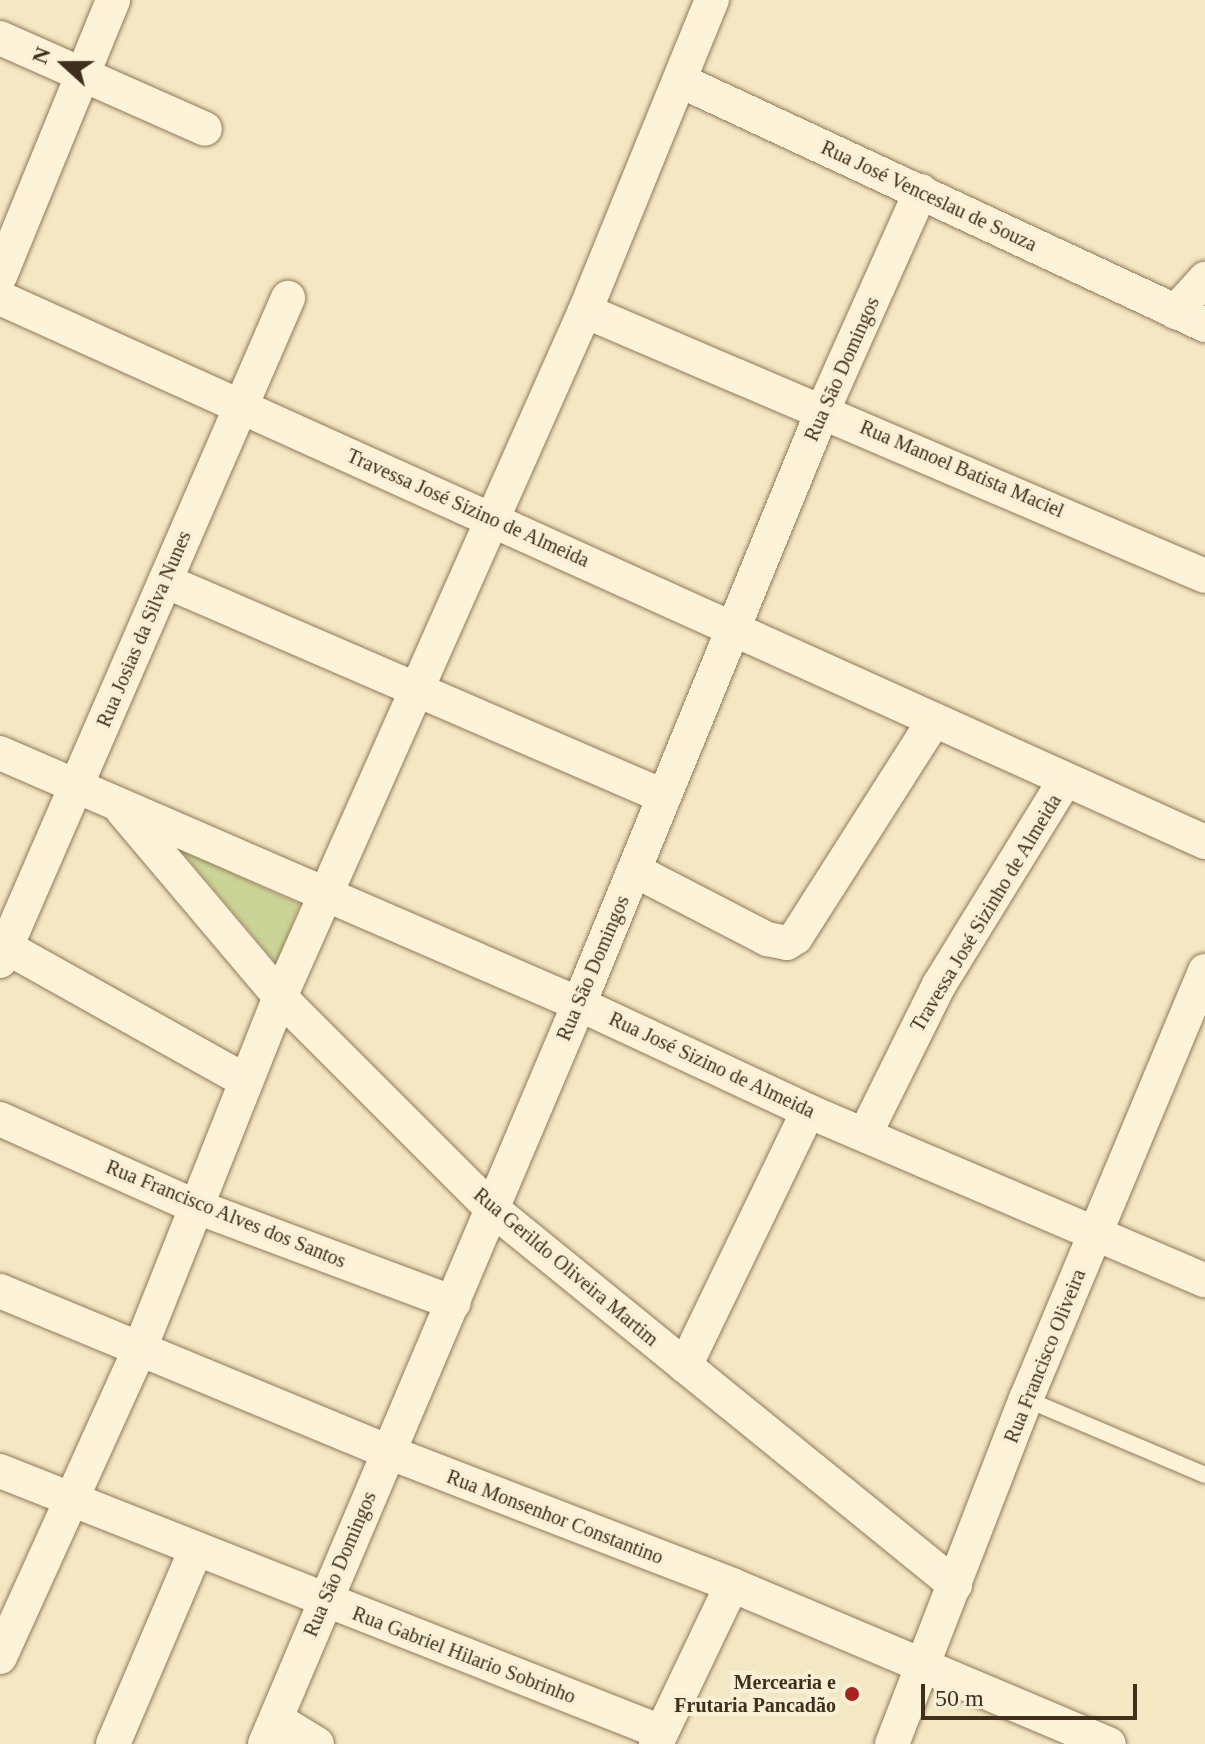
<!DOCTYPE html>
<html>
<head>
<meta charset="utf-8">
<style>
	body { margin:0 }
	#map { position:relative; width:1205px; height:1744px; overflow:hidden; background:#f4e7c4; font-family:Georgia,serif }
	div>[style] { position:absolute }
	.green>* { inset:0; background:#cad496 }
	.roads { filter:drop-shadow(0 0 2px #917857) drop-shadow(0 0 2px #917857) }
	.service>* { height:16px; margin:-8px; padding:0 8px; transform-origin:8px; border-radius:8px; background:#fdf3d9 }
	.minor>* { height:34px; margin:-17px; padding:0 17px; transform-origin:17px; border-radius:17px; background:#fdf3d9 }
	.dots>* { width:22px; height:22px; translate:-50% -50%; box-sizing:border-box; border:4px solid #faf0d5; border-radius:50% }
	span { translate:-50% -50%; white-space:nowrap; text-align:center; line-height:1.15; -webkit-text-stroke:8px #faf0d5; paint-order:stroke }
	.street-label { font-size:20px; color:#402f1d }
	.poi-label { font-size:20px; color:#402f1d; font-weight:700 }
	.right { translate:-100% -50%; text-align:right }
	.north { position:absolute; left:24px; top:24px; width:80px; height:80px; -webkit-text-stroke:6px #faf0d5; paint-order:stroke; rotate:291deg; font-size:22px; font-weight:700; line-height:32px; text-align:center; color:#402f1d }
	.north::after { content:''; display:block; margin:auto; width:28px; height:36px; background:#402f1d; clip-path:polygon(50% 0,100% 100%,50% 72%,0 100%) }
	.scale { position:absolute; left:921px; top:1684px; width:216px; height:36px; box-sizing:border-box; border:4px solid #402f1d; border-top:0; padding-left:10px; font-size:24px; line-height:28px; white-space:nowrap; color:#402f1d; -webkit-text-stroke:6px #faf0d5; paint-order:stroke }
</style>
</head>
<body>
<div id="map">
	<div class="green">
		<i style="clip-path:polygon(181px 850px,300px 904px,276px 963px)"></i>
	</div>
	<div class="roads">
		<div class="service">
			<i style="left:1026px;top:1399px;width:194px;rotate:23deg"></i>
		</div>
		<div class="minor">
			<i style="left:0;top:38px;width:224px;rotate:23.9deg"></i>
			<i style="left:681px;top:81px;width:578px;rotate:24.97deg"></i>
			<i style="left:0;top:276px;width:298px;rotate:-67.7deg"></i>
			<i style="left:0;top:298px;width:1322px;rotate:24.3deg"></i>
			<i style="left:585px;top:311px;width:674px;rotate:23.14deg"></i>
			<i style="left:1175px;top:312px;width:45px;rotate:-47.7deg"></i>
			<i style="left:165px;top:581px;width:542px;rotate:23.35deg"></i>
			<i style="left:0;top:753px;width:631px;rotate:23.44deg"></i>
			<i style="left:579px;top:1004px;width:253px;rotate:25deg"></i>
			<i style="left:808px;top:1111px;width:431px;rotate:23.1deg"></i>
			<i style="left:123px;top:811px;width:243px;rotate:49.8deg"></i>
			<i style="left:280px;top:997px;width:298px;rotate:45deg"></i>
			<i style="left:491px;top:1208px;width:598px;rotate:39.09deg"></i>
			<i style="left:634px;top:870px;width:150px;rotate:27.4deg"></i>
			<i style="left:767px;top:939px;width:20px;rotate:11deg"></i>
			<i style="left:787px;top:943px;width:11px;rotate:-34deg"></i>
			<i style="left:796px;top:937px;width:257px;rotate:-57.5deg"></i>
			<i style="left:6px;top:947px;width:275px;rotate:29.2deg"></i>
			<i style="left:0;top:961px;width:723px;rotate:-66.52deg"></i>
			<i style="left:0;top:1119px;width:216px;rotate:24.1deg"></i>
			<i style="left:197px;top:1207px;width:274px;rotate:20.5deg"></i>
			<i style="left:866px;top:1132px;width:164px;rotate:-63.6deg"></i>
			<i style="left:939px;top:985px;width:241px;rotate:-58.4deg"></i>
			<i style="left:0;top:1291px;width:420px;rotate:22.5deg"></i>
			<i style="left:388px;top:1452px;width:369px;rotate:21.1deg"></i>
			<i style="left:732px;top:1585px;width:409px;rotate:22.9deg"></i>
			<i style="left:685px;top:1366px;width:283px;rotate:-64.2deg"></i>
			<i style="left:0;top:1471px;width:711px;rotate:21.55deg"></i>
			<i style="left:0;top:1657px;width:341px;rotate:-65.6deg"></i>
			<i style="left:141px;top:1346px;width:376px;rotate:-68.3deg"></i>
			<i style="left:280px;top:997px;width:751px;rotate:-66.03deg"></i>
			<i style="left:585px;top:311px;width:336px;rotate:-67.8deg"></i>
			<i style="left:276px;top:1719px;width:48px;rotate:31.4deg"></i>
			<i style="left:113px;top:1744px;width:212px;rotate:-66.9deg"></i>
			<i style="left:265px;top:1744px;width:804px;rotate:-67.01deg"></i>
			<i style="left:579px;top:1004px;width:642px;rotate:-67.67deg"></i>
			<i style="left:823px;top:410px;width:240px;rotate:-65.9deg"></i>
			<i style="left:656px;top:1744px;width:176px;rotate:-64.5deg"></i>
			<i style="left:892px;top:1744px;width:370px;rotate:-68.8deg"></i>
			<i style="left:1026px;top:1399px;width:464px;rotate:-67.3deg"></i>
		</div>
	</div>
	<div class="dots">
		<i style="left:852px;top:1694px;background:#a8231f"></i>
	</div>
	<div class="street-label">
		<span style="left:929px;top:196px;rotate:25deg">Rua José Venceslau de Souza</span>
		<span style="left:842px;top:369px;rotate:-66deg">Rua São Domingos</span>
		<span style="left:962px;top:469px;rotate:23deg">Rua Manoel Batista Maciel</span>
		<span style="left:468px;top:508px;rotate:24deg">Travessa José Sizino de Almeida</span>
		<span style="left:144px;top:629px;rotate:-67deg">Rua Josias da Silva Nunes</span>
		<span style="left:986px;top:913px;rotate:-59deg">Travessa José Sizinho de Almeida</span>
		<span style="left:593px;top:968px;rotate:-67deg">Rua São Domingos</span>
		<span style="left:712px;top:1065px;rotate:25deg">Rua José Sizino de Almeida</span>
		<span style="left:226px;top:1214px;rotate:22deg">Rua Francisco Alves dos Santos</span>
		<span style="left:566px;top:1267px;rotate:40deg">Rua Gerildo Oliveira Martim</span>
		<span style="left:1045px;top:1356px;rotate:-68deg">Rua Francisco Oliveira</span>
		<span style="left:555px;top:1517px;rotate:21deg">Rua Monsenhor Constantino</span>
		<span style="left:340px;top:1564px;rotate:-67deg">Rua São Domingos</span>
		<span style="left:464px;top:1655px;rotate:21deg">Rua Gabriel Hilario Sobrinho</span>
	</div>
	<div class="poi-label">
		<span class="right" style="left:836px;top:1694px">Mercearia e<br>Frutaria Pancadão</span>
	</div>
	<div class="north">N</div>
	<div class="scale">50 m</div>
</div>
</body>
</html>
